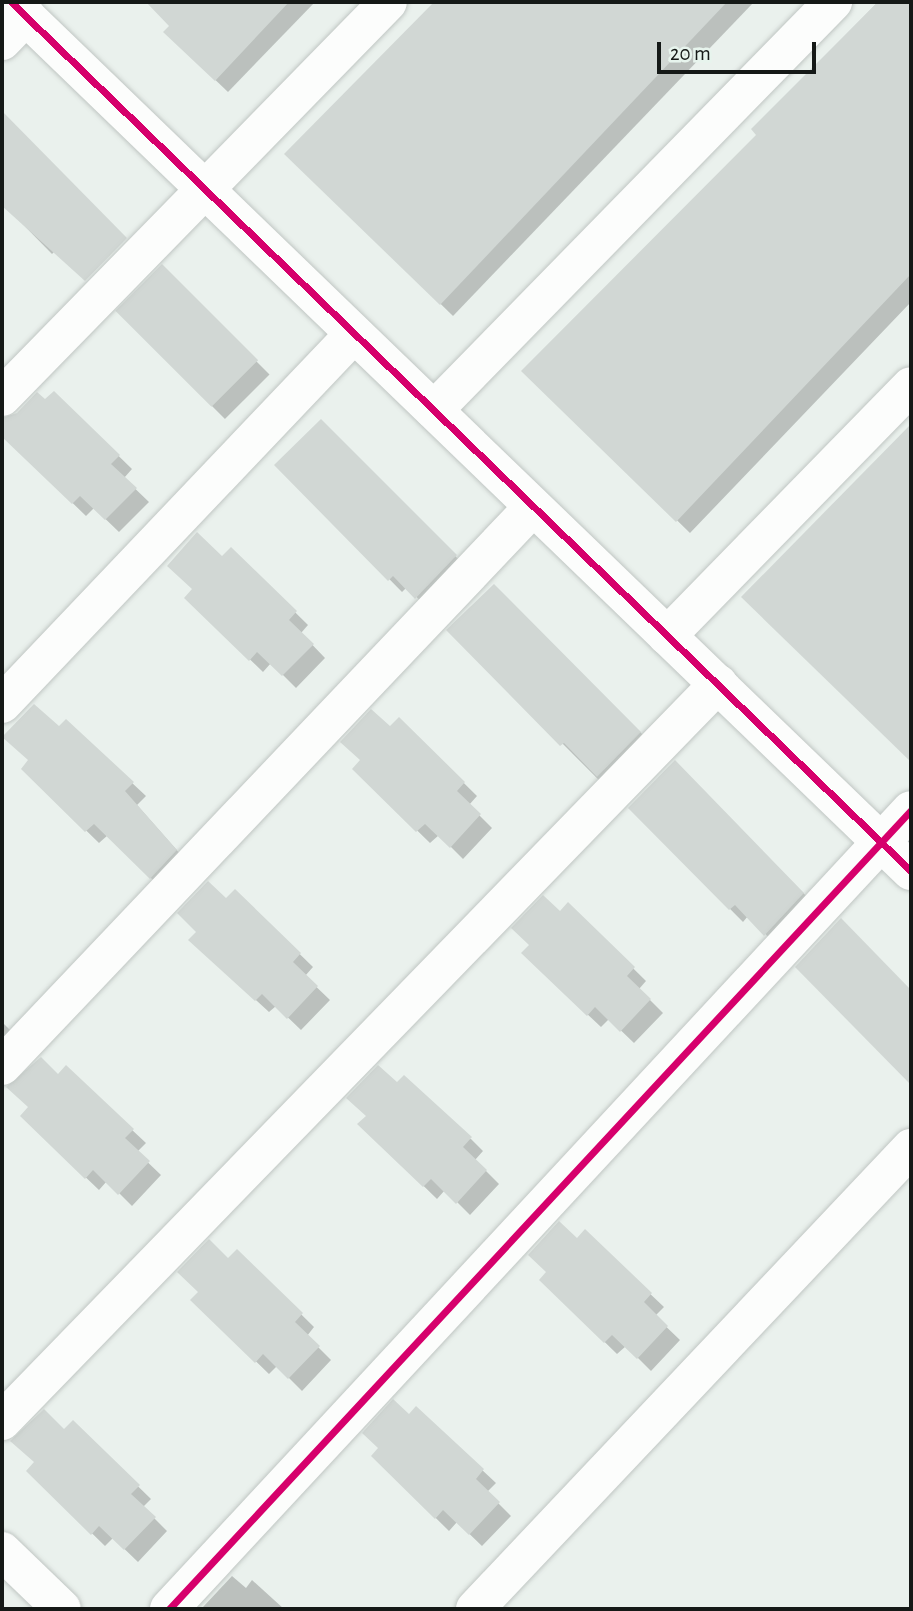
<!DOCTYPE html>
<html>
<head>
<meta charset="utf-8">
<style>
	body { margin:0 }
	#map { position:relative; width:913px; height:1611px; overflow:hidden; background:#eaf1ed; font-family:"Alegreya Sans",sans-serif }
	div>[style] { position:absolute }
	.shadow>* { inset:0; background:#0003; transform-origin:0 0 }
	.building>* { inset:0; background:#d1d7d4; transform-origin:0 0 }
	.roads { filter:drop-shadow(0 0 2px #c0c6c3) drop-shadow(0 0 2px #c0c6c3) }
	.minor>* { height:38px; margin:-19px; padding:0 19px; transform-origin:19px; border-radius:19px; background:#fcfdfc }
	.cycleway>* { height:7px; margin:-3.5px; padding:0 3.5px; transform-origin:3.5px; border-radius:3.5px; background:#d6006c }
	span { translate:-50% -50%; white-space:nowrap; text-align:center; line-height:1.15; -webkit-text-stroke:7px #e7f4ed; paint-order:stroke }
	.frame { position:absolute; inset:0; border:4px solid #151917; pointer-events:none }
	.scale { position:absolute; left:657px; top:42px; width:159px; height:32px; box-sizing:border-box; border:4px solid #151917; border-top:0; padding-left:9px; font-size:21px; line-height:24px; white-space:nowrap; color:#151917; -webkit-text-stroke:5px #e7f4ed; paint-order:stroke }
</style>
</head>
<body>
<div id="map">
	<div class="shadow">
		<i style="clip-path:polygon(193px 2px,315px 2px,228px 92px,165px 32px)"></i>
		<i style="clip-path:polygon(437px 2px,754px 2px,453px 316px,287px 154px)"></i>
		<i style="clip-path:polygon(878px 2px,911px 2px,911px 302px,690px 533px,524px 371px,758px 135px,753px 129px)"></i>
		<i style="clip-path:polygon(2px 113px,96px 209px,52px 254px,2px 203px)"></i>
		<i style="left:162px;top:267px;width:152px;height:63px;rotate:45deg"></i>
		<i style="clip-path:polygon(54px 393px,132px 469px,124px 478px,149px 502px,119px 532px,94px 508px,86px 516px,22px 454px,45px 402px)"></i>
		<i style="clip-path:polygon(321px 421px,468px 569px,429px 610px,407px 587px,402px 592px,277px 465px)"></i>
		<i style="clip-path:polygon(911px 427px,911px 758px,910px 759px,744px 597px)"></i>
		<i style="clip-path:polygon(231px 549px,308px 625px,301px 633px,325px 658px,296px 688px,271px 663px,263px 672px,186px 598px)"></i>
		<i style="left:494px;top:586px;width:225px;height:63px;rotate:45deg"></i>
		<i style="clip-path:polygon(399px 719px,477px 796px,469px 805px,492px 828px,463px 859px,439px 835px,430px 843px,354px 769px)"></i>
		<i style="clip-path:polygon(66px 721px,146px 796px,137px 805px,189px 864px,163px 890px,108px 835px,99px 843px,23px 769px)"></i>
		<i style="clip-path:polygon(675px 763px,816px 906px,778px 947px,748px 916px,743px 922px,630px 808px)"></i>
		<i style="clip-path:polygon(235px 891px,313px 967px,305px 976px,330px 1000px,301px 1030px,276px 1006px,269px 1012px,203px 952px)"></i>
		<i style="clip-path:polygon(568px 904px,646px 981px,639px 989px,663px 1013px,634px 1043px,609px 1019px,601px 1027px,536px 966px)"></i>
		<i style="clip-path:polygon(2px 1022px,21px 1041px,2px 1062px)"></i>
		<i style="clip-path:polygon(66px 1068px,146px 1143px,137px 1152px,161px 1175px,132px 1206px,107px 1181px,99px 1190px,35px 1129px)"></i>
		<i style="clip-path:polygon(360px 1124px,471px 1139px,483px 1151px,475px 1160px,499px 1184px,470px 1215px,445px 1190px,437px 1199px)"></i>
		<i style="clip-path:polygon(585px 1232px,664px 1307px,655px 1316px,680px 1340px,651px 1371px,626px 1346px,617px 1354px,541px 1280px)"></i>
		<i style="clip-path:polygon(237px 1251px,314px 1327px,307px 1336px,331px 1360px,302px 1391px,277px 1366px,269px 1374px,192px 1300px)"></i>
		<i style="clip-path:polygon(416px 1408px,496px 1483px,487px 1492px,511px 1516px,482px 1546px,457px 1522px,449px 1531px,373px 1456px)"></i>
		<i style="clip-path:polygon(73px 1423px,151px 1499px,143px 1507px,167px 1531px,138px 1562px,113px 1538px,105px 1546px,28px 1471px)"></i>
		<i style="clip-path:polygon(232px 1576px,246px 1588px,252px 1580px,284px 1609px,206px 1609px,203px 1607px)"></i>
	</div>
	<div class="building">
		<i style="clip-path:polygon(146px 2px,289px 2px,215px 81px,163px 32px,169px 26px)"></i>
		<i style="clip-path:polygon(434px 2px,727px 2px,440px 305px,284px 154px)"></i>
		<i style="clip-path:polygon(878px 2px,911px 2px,911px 274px,676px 522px,521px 371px,756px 135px,751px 129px)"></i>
		<i style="clip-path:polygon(2px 111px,127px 238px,85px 281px,2px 206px)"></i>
		<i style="left:162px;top:264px;width:136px;height:66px;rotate:45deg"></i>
		<i style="clip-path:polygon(54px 391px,120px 455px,111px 464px,137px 488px,105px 520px,80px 496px,72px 504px,2px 437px,2px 418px,17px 413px,37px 392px,45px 399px)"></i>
		<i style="clip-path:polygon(321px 419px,457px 555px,415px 599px,393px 576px,388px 581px,274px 465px)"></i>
		<i style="clip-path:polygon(911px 424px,911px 762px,741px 597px)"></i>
		<i style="clip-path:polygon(197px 532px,222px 556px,231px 547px,297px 611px,289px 620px,314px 644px,282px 676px,257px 652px,249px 661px,184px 598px,192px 589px,167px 566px)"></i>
		<i style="clip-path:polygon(494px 584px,641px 732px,597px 777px,564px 743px,560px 746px,446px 630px)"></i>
		<i style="clip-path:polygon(34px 704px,59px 726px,66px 719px,134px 782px,125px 791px,177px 850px,150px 879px,94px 824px,85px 832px,21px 769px,28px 760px,2px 737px)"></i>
		<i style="clip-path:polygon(371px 709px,390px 726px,399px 717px,465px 782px,457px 791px,481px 814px,450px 848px,425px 824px,416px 832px,352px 769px,360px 760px,340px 742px)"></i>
		<i style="clip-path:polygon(675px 760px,804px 893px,764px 936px,735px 905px,729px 910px,628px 808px)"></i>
		<i style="clip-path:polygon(208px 881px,226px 898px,235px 889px,301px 953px,293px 962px,318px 986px,287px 1019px,262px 994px,255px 1001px,188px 940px,196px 932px,177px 913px)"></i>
		<i style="clip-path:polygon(543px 895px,560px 911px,568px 902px,635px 967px,627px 976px,651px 999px,620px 1032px,595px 1007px,587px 1016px,521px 953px,529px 945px,511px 928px)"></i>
		<i style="clip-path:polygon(841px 918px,911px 990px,911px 1085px,795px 967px)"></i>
		<i style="clip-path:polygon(41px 1057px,58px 1074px,66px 1065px,134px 1129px,125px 1138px,150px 1161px,118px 1195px,93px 1170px,85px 1179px,20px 1116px,28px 1107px,6px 1087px)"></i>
		<i style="clip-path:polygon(378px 1065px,397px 1082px,404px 1075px,472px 1137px,463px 1147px,487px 1170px,456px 1204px,431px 1179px,423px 1187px,357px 1124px,366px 1116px,346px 1098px)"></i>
		<i style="clip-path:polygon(559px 1221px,577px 1238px,585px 1229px,652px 1293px,644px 1302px,668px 1326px,637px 1359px,612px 1335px,604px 1343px,539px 1280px,546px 1272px,528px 1255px)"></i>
		<i style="clip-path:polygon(209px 1239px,228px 1258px,237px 1249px,303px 1313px,295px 1322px,320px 1346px,288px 1379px,263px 1354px,255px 1363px,190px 1300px,198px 1292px,177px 1272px)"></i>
		<i style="clip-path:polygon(393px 1399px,409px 1414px,416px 1406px,484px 1469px,476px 1479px,500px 1502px,469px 1535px,443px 1510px,435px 1519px,371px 1456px,378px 1448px,362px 1433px)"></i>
		<i style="clip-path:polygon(44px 1409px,64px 1429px,73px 1420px,140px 1485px,131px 1494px,156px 1517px,124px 1550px,99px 1526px,91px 1535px,26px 1471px,34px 1462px,10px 1441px)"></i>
	</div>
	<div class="roads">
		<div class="minor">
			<i style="left:11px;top:2px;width:1251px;rotate:44deg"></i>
			<i style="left:2px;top:41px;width:35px;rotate:-46deg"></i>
			<i style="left:2px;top:397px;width:552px;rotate:-45.66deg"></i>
			<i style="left:434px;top:410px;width:571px;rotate:-45.64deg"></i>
			<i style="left:667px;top:636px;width:349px;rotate:-45.7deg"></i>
			<i style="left:2px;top:704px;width:511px;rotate:-46.43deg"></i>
			<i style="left:2px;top:1066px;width:771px;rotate:-46.47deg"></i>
			<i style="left:2px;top:1421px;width:1028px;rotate:-45.83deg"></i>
			<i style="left:2px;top:1551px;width:83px;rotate:44deg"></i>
			<i style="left:169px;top:1609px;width:1090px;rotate:-47.12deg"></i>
			<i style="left:475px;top:1609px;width:635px;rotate:-46.6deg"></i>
		</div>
	</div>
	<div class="cycleway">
		<i style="left:11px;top:2px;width:1251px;rotate:44deg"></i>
		<i style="left:169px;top:1609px;width:1090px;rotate:-47.12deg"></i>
	</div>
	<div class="frame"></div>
	<div class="scale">20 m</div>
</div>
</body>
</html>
